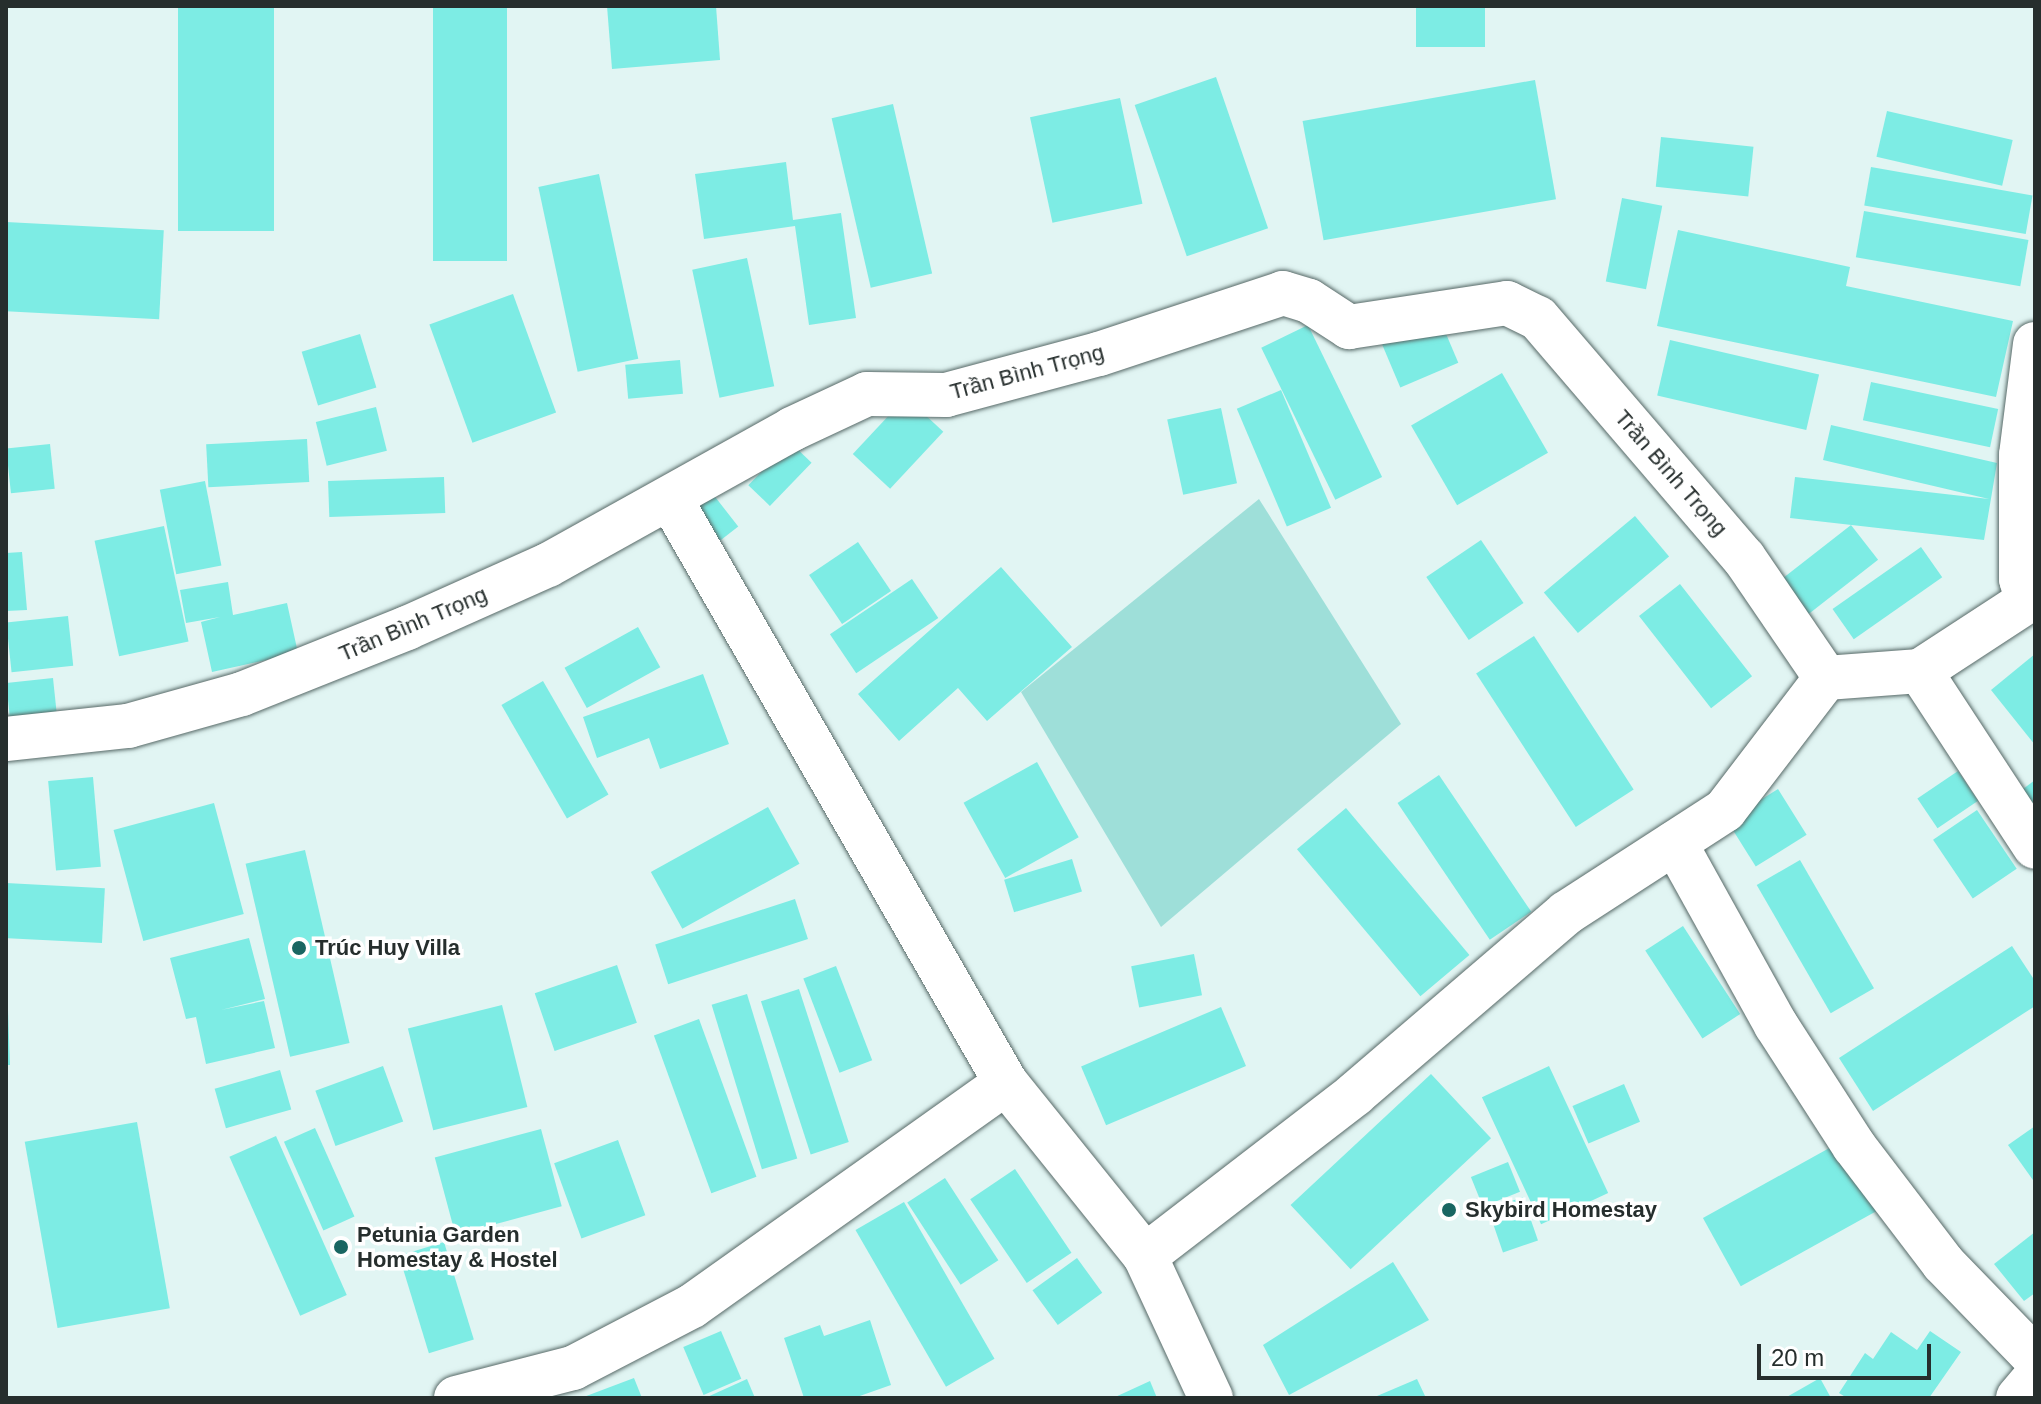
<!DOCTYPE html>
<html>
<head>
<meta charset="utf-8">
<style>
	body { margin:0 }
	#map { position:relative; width:2041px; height:1404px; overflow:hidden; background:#e1f5f3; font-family:Helvetica,sans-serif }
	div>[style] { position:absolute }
	.green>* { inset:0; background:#9edfd9 }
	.building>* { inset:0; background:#7dece4; transform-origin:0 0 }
	.roads { filter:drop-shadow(0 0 2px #576967) drop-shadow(0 0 2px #576967) }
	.minor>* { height:44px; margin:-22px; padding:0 22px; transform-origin:22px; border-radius:22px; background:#fff }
	.dots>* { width:22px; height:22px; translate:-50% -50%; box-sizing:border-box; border:4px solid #fff; border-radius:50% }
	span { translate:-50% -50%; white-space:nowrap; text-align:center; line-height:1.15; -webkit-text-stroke:7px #fff; paint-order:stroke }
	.street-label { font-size:22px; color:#262e2d }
	.poi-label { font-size:22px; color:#262e2d; font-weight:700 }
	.left { translate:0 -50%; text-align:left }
	.frame { position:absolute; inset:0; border:8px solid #262e2d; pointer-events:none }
	.scale { position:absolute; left:1757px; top:1344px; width:174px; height:36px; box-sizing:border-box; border:4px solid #262e2d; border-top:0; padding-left:10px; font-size:24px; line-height:28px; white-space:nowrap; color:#262e2d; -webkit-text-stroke:6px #fff; paint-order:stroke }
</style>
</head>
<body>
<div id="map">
	<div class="green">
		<i style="clip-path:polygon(1259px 499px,1401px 724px,1161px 927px,1021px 692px)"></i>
	</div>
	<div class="building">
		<i style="left:178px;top:6px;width:96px;height:225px"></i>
		<i style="left:433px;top:6px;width:74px;height:255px"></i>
		<i style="clip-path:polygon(607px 6px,716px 6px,720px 60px,612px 69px)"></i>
		<i style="left:1416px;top:6px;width:69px;height:41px"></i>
		<i style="left:1216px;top:77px;width:160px;height:86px;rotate:71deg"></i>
		<i style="left:1535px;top:80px;width:121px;height:236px;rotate:80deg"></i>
		<i style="left:1120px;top:98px;width:108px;height:92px;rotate:78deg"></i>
		<i style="left:893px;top:104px;width:174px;height:63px;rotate:77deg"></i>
		<i style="left:1887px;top:111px;width:129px;height:47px;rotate:13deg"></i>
		<i style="left:1661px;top:137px;width:93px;height:50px;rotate:6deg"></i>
		<i style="clip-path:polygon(786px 162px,793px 220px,841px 213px,856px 318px,809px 325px,795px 226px,704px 239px,695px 174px)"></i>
		<i style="left:1871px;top:167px;width:164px;height:39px;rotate:10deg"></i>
		<i style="left:599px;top:174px;width:189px;height:62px;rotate:78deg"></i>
		<i style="left:1622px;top:198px;width:41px;height:85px;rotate:11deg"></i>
		<i style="left:1864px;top:211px;width:167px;height:47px;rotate:10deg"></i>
		<i style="left:6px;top:222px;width:158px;height:89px;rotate:3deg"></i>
		<i style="clip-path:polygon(1678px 230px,1850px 267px,1846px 286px,2013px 321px,1996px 397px,1657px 326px)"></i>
		<i style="left:747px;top:258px;width:131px;height:56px;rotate:78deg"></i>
		<i style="left:513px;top:294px;width:126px;height:89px;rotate:70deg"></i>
		<i style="left:1438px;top:315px;width:52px;height:63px;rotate:67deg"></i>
		<i style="left:1308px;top:325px;width:169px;height:52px;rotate:64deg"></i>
		<i style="left:360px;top:334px;width:56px;height:61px;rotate:73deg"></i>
		<i style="left:1670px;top:340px;width:153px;height:57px;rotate:13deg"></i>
		<i style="left:680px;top:360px;width:34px;height:55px;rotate:85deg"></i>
		<i style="left:1502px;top:373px;width:92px;height:105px;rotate:60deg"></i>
		<i style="left:1871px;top:382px;width:130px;height:39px;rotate:12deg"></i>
		<i style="left:1281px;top:390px;width:128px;height:48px;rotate:67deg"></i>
		<i style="left:906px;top:397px;width:51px;height:78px;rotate:43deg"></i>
		<i style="left:376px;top:407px;width:45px;height:62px;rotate:76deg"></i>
		<i style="left:1221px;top:408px;width:77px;height:55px;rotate:78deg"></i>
		<i style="clip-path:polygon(1831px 425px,1997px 463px,1984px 540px,1790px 518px,1795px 477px,1989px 499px,1823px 460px)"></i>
		<i style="left:307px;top:439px;width:43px;height:101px;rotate:87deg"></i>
		<i style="left:790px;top:442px;width:30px;height:60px;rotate:44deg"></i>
		<i style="left:50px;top:444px;width:45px;height:44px;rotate:84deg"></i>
		<i style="left:444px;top:477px;width:36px;height:116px;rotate:88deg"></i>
		<i style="left:205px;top:481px;width:86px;height:46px;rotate:79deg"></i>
		<i style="left:705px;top:484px;width:54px;height:46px;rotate:52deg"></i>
		<i style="left:1635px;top:516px;width:53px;height:119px;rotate:50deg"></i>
		<i style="left:1851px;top:525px;width:44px;height:93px;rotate:52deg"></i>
		<i style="left:164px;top:526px;width:118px;height:71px;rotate:78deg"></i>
		<i style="left:1481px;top:540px;width:76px;height:66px;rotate:56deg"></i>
		<i style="left:858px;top:542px;width:59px;height:59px;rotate:56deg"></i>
		<i style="left:1921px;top:547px;width:37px;height:108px;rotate:55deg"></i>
		<i style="clip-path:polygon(22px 552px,27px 610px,6px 611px,6px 553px)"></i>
		<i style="clip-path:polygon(1001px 567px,1072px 647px,987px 721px,958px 688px,899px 741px,858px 694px)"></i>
		<i style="left:912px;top:579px;width:47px;height:99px;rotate:56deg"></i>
		<i style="clip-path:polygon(228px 582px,233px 615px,287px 603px,298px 653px,212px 672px,201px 622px,220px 617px,186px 623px,180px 590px)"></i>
		<i style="left:1680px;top:584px;width:117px;height:52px;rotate:52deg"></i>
		<i style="left:68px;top:616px;width:50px;height:62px;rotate:84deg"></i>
		<i style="left:638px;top:627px;width:46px;height:84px;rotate:61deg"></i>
		<i style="left:1534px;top:636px;width:183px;height:69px;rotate:57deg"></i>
		<i style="clip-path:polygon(2035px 654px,2035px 745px,1991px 690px)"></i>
		<i style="clip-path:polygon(703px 674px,729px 744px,660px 769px,649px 738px,597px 758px,583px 717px)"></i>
		<i style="left:53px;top:678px;width:53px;height:47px;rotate:84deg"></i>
		<i style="left:543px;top:681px;width:131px;height:48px;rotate:60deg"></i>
		<i style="left:1037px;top:762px;width:86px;height:84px;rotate:61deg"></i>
		<i style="left:1958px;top:771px;width:36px;height:49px;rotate:56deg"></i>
		<i style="left:1439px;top:775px;width:165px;height:50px;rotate:56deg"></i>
		<i style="left:93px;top:777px;width:90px;height:45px;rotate:85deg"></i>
		<i style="clip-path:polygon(2035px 780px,2035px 812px,2019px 792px)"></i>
		<i style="left:1778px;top:789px;width:54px;height:60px;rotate:58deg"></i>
		<i style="left:214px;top:803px;width:115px;height:104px;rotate:75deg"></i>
		<i style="left:768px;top:807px;width:65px;height:134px;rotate:61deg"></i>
		<i style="left:1346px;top:808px;width:192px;height:64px;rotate:50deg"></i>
		<i style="left:1977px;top:810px;width:71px;height:53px;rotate:56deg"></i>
		<i style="left:305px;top:850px;width:198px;height:61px;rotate:77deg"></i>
		<i style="left:1072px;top:859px;width:34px;height:71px;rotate:73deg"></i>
		<i style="left:1800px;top:860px;width:148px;height:50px;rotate:60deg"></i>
		<i style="left:6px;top:883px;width:99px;height:55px;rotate:3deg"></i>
		<i style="left:795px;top:899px;width:42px;height:147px;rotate:72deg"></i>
		<i style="left:1683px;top:926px;width:105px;height:45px;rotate:57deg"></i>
		<i style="clip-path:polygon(249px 938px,265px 999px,221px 1010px,264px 1001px,275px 1048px,206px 1064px,196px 1017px,186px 1019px,170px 958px)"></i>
		<i style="clip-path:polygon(2012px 946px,2035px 981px,2035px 1006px,1873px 1111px,1839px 1058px)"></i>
		<i style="clip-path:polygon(6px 954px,10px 1065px,6px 1065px)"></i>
		<i style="left:1194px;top:954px;width:42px;height:64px;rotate:79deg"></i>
		<i style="left:617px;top:965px;width:61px;height:87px;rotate:71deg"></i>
		<i style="left:836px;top:966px;width:101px;height:35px;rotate:69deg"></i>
		<i style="left:799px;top:989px;width:161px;height:40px;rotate:72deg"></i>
		<i style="left:747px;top:994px;width:172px;height:37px;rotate:73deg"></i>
		<i style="left:502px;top:1005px;width:105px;height:97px;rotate:76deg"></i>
		<i style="left:1221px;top:1007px;width:64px;height:152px;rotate:67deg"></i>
		<i style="left:699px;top:1019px;width:168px;height:48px;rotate:70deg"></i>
		<i style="left:383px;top:1066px;width:59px;height:72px;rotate:70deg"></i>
		<i style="left:1549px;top:1066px;width:140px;height:74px;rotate:65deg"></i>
		<i style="left:280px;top:1070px;width:41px;height:68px;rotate:74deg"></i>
		<i style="left:1431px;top:1074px;width:88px;height:192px;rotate:47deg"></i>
		<i style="left:1624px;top:1084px;width:41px;height:56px;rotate:67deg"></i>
		<i style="left:137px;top:1122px;width:189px;height:114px;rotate:80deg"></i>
		<i style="clip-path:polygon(2035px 1126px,2035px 1183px,2008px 1145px)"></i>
		<i style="left:315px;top:1128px;width:97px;height:34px;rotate:66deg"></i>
		<i style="left:541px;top:1129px;width:80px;height:110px;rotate:75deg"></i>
		<i style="left:276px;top:1136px;width:174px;height:51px;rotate:66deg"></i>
		<i style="left:618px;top:1140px;width:80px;height:68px;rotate:70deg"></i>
		<i style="left:1842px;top:1141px;width:78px;height:159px;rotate:61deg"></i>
		<i style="left:1508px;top:1162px;width:32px;height:40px;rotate:68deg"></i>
		<i style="left:1015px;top:1169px;width:101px;height:54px;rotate:56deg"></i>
		<i style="left:945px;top:1178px;width:98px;height:45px;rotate:57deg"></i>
		<i style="left:1523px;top:1197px;width:46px;height:37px;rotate:71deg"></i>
		<i style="left:904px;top:1202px;width:181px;height:56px;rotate:60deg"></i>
		<i style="clip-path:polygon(2035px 1232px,2035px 1293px,2024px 1301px,1994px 1264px)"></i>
		<i style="left:444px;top:1242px;width:102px;height:47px;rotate:73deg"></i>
		<i style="left:1077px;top:1258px;width:43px;height:55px;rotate:54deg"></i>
		<i style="clip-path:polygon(1393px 1262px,1429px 1320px,1289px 1395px,1263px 1345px)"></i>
		<i style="clip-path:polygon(870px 1320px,891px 1385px,854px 1398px,804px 1398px,784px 1338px,820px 1325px,824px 1336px)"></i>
		<i style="left:721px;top:1331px;width:52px;height:41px;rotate:67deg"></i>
		<i style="clip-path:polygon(1930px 1331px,1961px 1352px,1929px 1398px,1847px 1398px,1839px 1393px,1865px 1353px,1873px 1359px,1891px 1332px,1917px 1350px)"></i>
		<i style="clip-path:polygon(634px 1378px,642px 1398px,581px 1398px)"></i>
		<i style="clip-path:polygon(1820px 1378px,1831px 1398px,1785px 1398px)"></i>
		<i style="clip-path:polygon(747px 1379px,755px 1398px,705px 1398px)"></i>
		<i style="clip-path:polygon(1417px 1379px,1426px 1398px,1379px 1398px,1377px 1396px)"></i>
		<i style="clip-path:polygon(1150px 1381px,1157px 1398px,1113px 1398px)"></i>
	</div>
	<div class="roads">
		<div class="minor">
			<i style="left:671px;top:500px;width:672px;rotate:60.12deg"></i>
			<i style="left:1006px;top:1083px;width:222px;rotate:51.2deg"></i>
			<i style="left:1145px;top:1256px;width:157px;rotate:65.1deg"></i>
			<i style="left:2027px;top:600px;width:22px;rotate:-106deg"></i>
			<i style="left:2021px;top:579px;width:124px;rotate:-90deg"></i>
			<i style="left:2021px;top:455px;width:112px;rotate:-82.8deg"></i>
			<i style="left:1920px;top:671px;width:210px;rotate:56.8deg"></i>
			<i style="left:6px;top:739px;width:123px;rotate:-6.1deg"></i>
			<i style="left:128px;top:726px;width:118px;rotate:-15.7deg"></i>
			<i style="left:242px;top:694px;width:178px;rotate:-21.8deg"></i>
			<i style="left:407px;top:628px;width:154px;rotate:-24.1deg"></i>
			<i style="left:548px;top:565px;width:279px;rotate:-29.1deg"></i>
			<i style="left:792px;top:429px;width:83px;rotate:-25deg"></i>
			<i style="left:867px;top:394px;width:79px;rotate:0.7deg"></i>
			<i style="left:946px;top:395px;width:158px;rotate:-15deg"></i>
			<i style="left:1099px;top:354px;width:194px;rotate:-18.3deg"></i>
			<i style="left:1283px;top:293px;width:27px;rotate:17deg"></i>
			<i style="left:1309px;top:301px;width:48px;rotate:33deg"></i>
			<i style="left:1349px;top:327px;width:160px;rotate:-8.6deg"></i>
			<i style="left:1507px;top:303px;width:34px;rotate:26deg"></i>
			<i style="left:1538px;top:318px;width:316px;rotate:49.4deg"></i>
			<i style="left:1744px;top:558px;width:145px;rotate:55.7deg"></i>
			<i style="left:1675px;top:843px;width:208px;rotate:61deg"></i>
			<i style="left:1776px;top:1025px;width:144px;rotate:57.2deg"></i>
			<i style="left:1854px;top:1146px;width:147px;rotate:52.7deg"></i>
			<i style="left:1943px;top:1263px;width:132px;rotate:45.9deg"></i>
			<i style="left:1145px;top:1256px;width:265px;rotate:-37.6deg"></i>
			<i style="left:1355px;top:1094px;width:278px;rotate:-40.6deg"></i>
			<i style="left:1566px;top:913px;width:189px;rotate:-32.9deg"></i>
			<i style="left:1725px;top:810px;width:166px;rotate:-52.6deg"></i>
			<i style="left:1826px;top:678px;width:94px;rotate:-4.3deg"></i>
			<i style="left:1920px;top:671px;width:137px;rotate:-33.1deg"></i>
			<i style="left:456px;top:1398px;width:121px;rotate:-14.4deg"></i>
			<i style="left:573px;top:1368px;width:134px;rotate:-27.5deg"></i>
			<i style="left:692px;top:1306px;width:385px;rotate:-35.4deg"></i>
			<i style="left:2018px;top:1398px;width:26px;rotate:-50deg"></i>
		</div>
	</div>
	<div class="dots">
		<i style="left:299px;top:948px;background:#196662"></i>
		<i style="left:1449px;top:1210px;background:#196662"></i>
		<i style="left:341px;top:1247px;background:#196662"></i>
	</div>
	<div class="street-label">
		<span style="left:1027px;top:372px;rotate:-15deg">Trần Bình Trọng</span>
		<span style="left:1671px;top:473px;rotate:49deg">Trần Bình Trọng</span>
		<span style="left:413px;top:624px;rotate:-23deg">Trần Bình Trọng</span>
	</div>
	<div class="poi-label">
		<span class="left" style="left:315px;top:948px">Trúc Huy Villa</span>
		<span class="left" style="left:1465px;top:1210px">Skybird Homestay</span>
		<span class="left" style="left:357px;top:1247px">Petunia Garden<br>Homestay &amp; Hostel</span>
	</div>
	<div class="frame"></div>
	<div class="scale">20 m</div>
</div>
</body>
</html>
